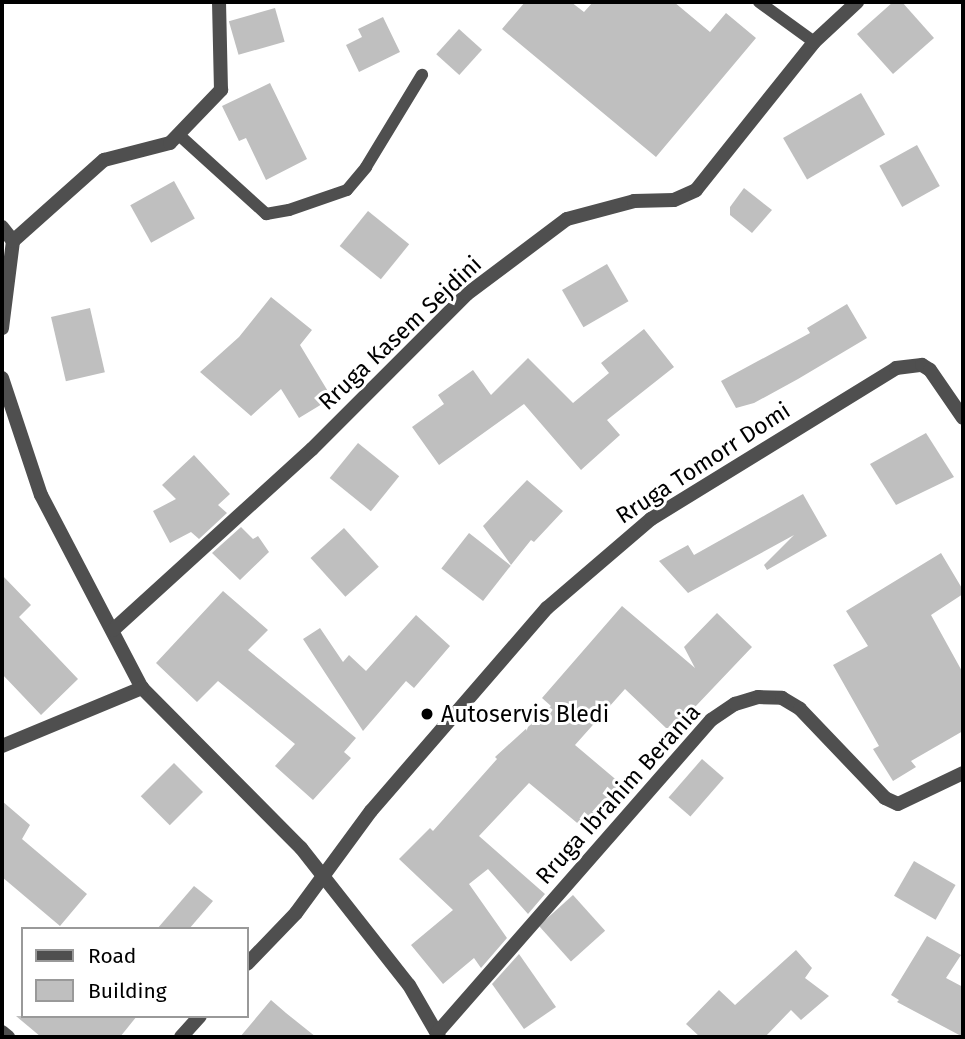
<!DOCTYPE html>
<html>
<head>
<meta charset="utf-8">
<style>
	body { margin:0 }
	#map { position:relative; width:965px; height:1039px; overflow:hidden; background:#fff; font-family:"Fira Sans",sans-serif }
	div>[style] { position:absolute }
	.building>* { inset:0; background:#bfbfbf; transform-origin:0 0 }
	.lane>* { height:12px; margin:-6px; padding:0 6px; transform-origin:6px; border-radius:6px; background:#4f4f4f }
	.street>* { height:14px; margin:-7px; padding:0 7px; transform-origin:7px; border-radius:7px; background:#4f4f4f }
	.dots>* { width:19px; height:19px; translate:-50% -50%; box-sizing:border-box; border:4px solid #fff; border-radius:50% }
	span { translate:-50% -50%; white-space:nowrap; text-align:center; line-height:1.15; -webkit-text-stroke:6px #fff; paint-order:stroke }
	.street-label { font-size:23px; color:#000 }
	.poi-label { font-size:23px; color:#000 }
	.left { translate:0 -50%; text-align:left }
	.frame { position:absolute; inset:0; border:4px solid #000; pointer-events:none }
	.legend { position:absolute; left:21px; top:927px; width:228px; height:91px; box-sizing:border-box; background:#fff; border:2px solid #999; margin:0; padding:9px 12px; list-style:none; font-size:21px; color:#000 }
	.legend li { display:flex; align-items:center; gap:14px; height:35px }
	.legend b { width:35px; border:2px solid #999 }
</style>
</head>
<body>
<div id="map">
	<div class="building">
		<i style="clip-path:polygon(525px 2px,571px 2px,584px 12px,593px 2px,674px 2px,710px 32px,726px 13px,756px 38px,656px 157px,502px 29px)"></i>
		<i style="clip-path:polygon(893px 2px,902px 2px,934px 38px,893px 74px,857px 34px)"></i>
		<i style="left:275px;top:8px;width:35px;height:48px;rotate:74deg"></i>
		<i style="clip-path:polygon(383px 17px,400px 52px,359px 72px,346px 45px,362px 37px,358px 29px)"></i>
		<i style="left:459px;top:29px;width:31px;height:34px;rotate:42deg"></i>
		<i style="clip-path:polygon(270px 83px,307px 159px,266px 180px,246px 138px,239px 141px,222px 106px)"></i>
		<i style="left:861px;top:93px;width:48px;height:90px;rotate:60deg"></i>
		<i style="left:917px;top:145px;width:47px;height:43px;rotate:61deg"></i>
		<i style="left:174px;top:181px;width:43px;height:50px;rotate:61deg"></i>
		<i style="clip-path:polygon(744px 188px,772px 210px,752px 233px,730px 215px,730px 207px)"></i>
		<i style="left:368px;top:211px;width:53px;height:45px;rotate:39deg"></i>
		<i style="left:607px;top:264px;width:43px;height:52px;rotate:60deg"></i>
		<i style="clip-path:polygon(271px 297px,312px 330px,300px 345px,332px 398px,299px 418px,281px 389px,251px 416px,200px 372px,239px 337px)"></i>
		<i style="clip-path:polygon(847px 304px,867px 338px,798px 379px,754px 403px,736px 408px,721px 381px,810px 333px,807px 328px)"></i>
		<i style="left:90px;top:308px;width:66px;height:40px;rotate:77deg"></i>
		<i style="clip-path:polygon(644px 329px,674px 367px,607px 420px,620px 435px,581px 470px,524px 404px,439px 465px,412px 427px,444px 404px,438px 395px,473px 370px,491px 395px,528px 358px,573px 403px,609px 373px,601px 363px)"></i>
		<i style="clip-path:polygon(926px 433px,954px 477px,896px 505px,870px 464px)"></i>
		<i style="left:358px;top:443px;width:53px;height:45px;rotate:39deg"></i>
		<i style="clip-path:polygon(194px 455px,230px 494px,218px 505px,227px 513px,199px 539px,191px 532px,170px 543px,153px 511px,176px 499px,162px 485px)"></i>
		<i style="clip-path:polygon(527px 480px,563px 511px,534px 542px,531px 540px,511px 565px,483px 526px)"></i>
		<i style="clip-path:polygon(803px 494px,827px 536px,767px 570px,764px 565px,794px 535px,688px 593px,659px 561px,688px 545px,694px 555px)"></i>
		<i style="clip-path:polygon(241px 527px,253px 539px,258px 536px,269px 552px,240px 580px,212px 553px)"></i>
		<i style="left:344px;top:528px;width:52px;height:45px;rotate:48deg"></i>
		<i style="left:469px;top:533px;width:53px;height:45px;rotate:38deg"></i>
		<i style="clip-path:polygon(941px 553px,963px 590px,963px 594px,931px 615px,963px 673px,963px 731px,911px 761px,916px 767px,893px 781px,873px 749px,879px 746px,833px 665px,868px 646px,846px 611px)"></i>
		<i style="clip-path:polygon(2px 575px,31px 605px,19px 617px,78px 679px,41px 715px,2px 674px)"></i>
		<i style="clip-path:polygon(223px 591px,268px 630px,248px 650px,356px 738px,344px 752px,351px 758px,313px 800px,275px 766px,295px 744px,218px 681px,197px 702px,156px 663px)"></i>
		<i style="clip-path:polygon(622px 606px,695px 668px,684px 647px,717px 613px,752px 647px,675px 728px,666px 728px,625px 689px,575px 745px,620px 783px,582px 827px,529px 783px,479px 836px,545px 894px,528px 914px,488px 869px,469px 884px,507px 938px,481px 968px,474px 958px,443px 984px,411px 945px,453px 910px,399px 859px,430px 828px,433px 831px,497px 759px,495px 757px,551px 706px,542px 698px)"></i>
		<i style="clip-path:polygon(416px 615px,450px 646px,414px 688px,406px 681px,363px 731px,303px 639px,320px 628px,343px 662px,349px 655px,366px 671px)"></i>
		<i style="left:702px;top:759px;width:29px;height:51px;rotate:41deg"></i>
		<i style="left:174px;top:763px;width:41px;height:47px;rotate:45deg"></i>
		<i style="clip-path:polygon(2px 801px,30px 825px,22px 839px,87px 894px,60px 926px,2px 877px)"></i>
		<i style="left:914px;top:861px;width:48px;height:40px;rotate:30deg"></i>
		<i style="clip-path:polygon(194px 886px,213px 901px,189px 929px,157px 929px)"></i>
		<i style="left:573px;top:895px;width:48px;height:46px;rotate:48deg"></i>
		<i style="clip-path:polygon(927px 936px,961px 955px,946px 978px,963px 987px,963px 1037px,897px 1002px,899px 1000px,891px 995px)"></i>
		<i style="clip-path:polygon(796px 950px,812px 968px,805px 978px,829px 996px,801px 1020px,791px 1010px,765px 1037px,700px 1037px,686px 1024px,719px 990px,735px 1005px)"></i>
		<i style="clip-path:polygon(519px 954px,556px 1007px,524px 1029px,492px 984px)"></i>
		<i style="clip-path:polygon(271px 1000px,286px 1013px,316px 1037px,240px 1037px)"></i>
		<i style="clip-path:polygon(16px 1016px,137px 1016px,120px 1037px,41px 1037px)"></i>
	</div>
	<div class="lane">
		<i style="left:759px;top:2px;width:68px;rotate:36deg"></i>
		<i style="left:179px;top:135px;width:118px;rotate:42.2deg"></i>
		<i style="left:266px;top:214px;width:23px;rotate:-10deg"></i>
		<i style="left:289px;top:210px;width:61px;rotate:-19deg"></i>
		<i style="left:347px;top:190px;width:30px;rotate:-50deg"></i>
		<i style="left:366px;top:167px;width:108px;rotate:-58.7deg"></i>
	</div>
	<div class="street">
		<i style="left:2px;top:227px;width:18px;rotate:52deg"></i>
		<i style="left:13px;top:241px;width:88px;rotate:97.2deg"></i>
		<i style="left:13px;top:241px;width:122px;rotate:-41.7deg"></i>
		<i style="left:104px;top:160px;width:68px;rotate:-14.4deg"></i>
		<i style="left:170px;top:143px;width:74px;rotate:-46.1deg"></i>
		<i style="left:221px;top:90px;width:88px;rotate:-91.3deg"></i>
		<i style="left:2px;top:378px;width:123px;rotate:71.6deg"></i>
		<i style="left:41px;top:495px;width:218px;rotate:62.4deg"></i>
		<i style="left:142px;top:688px;width:226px;rotate:45.2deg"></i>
		<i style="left:301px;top:848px;width:174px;rotate:51.8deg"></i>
		<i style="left:409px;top:985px;width:60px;rotate:60deg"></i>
		<i style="left:113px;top:630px;width:269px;rotate:-42.3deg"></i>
		<i style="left:312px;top:449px;width:219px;rotate:-45deg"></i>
		<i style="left:467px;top:294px;width:125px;rotate:-36.9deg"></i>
		<i style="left:567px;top:219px;width:69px;rotate:-15deg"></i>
		<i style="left:634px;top:201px;width:40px;rotate:-1.4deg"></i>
		<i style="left:674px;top:200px;width:24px;rotate:-24deg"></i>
		<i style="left:696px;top:190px;width:189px;rotate:-51.4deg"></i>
		<i style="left:814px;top:42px;width:59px;rotate:-42.9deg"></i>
		<i style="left:2px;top:746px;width:152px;rotate:-22.5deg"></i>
		<i style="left:247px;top:964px;width:71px;rotate:-46.1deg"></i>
		<i style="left:296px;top:913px;width:127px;rotate:-53.7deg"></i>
		<i style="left:371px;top:811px;width:269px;rotate:-49.1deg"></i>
		<i style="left:547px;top:608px;width:137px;rotate:-40.6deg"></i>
		<i style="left:651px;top:519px;width:288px;rotate:-31.6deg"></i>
		<i style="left:896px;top:368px;width:26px;rotate:-7deg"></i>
		<i style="left:922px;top:365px;width:9px;rotate:32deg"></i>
		<i style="left:930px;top:370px;width:58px;rotate:55.5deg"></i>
		<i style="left:2px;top:1032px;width:8px;rotate:40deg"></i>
		<i style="left:437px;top:1033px;width:416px;rotate:-48.8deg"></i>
		<i style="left:711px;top:720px;width:29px;rotate:-34deg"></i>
		<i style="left:735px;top:704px;width:24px;rotate:-17deg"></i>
		<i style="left:758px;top:697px;width:24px;rotate:2deg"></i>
		<i style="left:782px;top:698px;width:21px;rotate:31deg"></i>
		<i style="left:800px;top:709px;width:123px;rotate:46.3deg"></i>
		<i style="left:885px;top:798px;width:14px;rotate:25deg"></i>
		<i style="left:898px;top:804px;width:72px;rotate:-25.5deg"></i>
		<i style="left:181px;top:1037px;width:28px;rotate:-48deg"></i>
	</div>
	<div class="dots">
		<i style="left:427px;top:714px;background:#000"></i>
	</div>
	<div class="street-label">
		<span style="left:400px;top:333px;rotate:-43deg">Rruga Kasem Sejdini</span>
		<span style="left:703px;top:463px;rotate:-33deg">Rruga Tomorr Domi</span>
		<span style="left:618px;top:794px;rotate:-48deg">Rruga Ibrahim Berania</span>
	</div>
	<div class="poi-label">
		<span class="left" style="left:441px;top:714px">Autoservis Bledi</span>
	</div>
	<div class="frame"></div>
	<ul class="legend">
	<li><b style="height:9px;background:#4f4f4f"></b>Road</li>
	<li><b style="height:19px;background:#bfbfbf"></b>Building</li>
	</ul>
</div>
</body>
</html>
